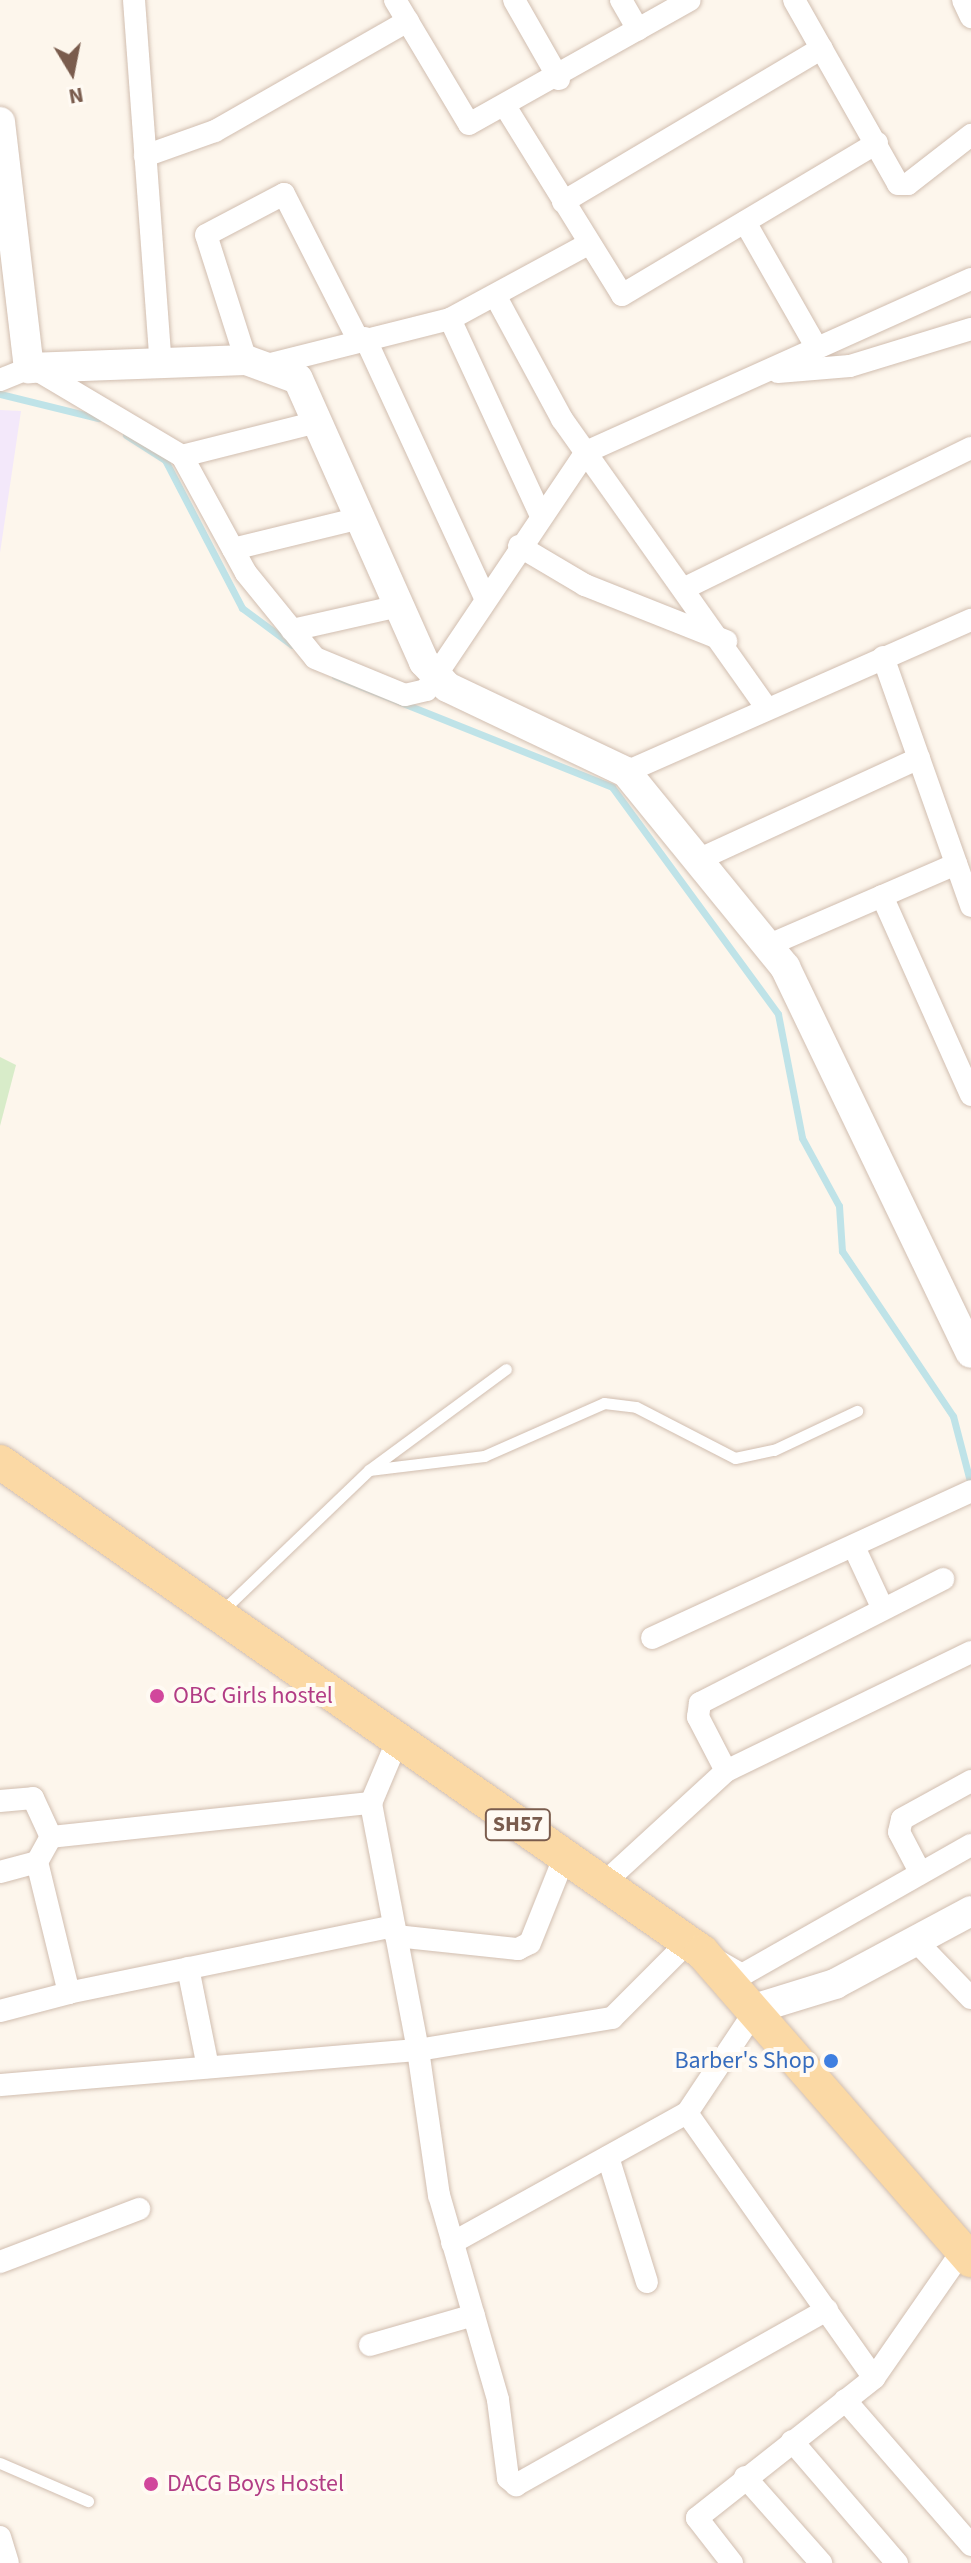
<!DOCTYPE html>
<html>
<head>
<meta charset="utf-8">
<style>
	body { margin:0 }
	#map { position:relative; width:971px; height:2563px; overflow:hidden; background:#fdf6ec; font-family:"Source Sans 3",sans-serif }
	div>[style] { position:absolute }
	.education>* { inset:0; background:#f3e8fa }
	.green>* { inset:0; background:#d8ecc9 }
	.stream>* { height:7px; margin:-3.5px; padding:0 3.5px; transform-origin:3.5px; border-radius:3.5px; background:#bfe3e8 }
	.roads { filter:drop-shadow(0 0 2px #d1beb0) drop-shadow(0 0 2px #d1beb0) }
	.lane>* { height:11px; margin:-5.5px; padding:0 5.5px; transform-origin:5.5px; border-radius:5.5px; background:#fff }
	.street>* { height:22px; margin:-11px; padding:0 11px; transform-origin:11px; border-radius:11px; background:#fff }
	.secondary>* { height:30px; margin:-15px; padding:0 15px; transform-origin:15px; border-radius:15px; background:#fff }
	.primary>* { height:34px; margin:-17px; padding:0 17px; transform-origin:17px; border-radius:17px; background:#fbd9a5 }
	.dots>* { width:22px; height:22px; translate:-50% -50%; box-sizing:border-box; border:4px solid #fffaf3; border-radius:50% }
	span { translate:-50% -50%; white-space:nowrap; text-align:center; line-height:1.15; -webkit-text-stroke:8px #fffaf3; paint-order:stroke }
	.shield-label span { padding:2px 6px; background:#fffaf3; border:2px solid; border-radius:6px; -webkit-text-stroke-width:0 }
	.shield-label { font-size:22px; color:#7a5c4d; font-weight:700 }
	.hotel-label { font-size:24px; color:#b23c85 }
	.left { translate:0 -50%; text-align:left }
	.shop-label { font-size:24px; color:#366cbe }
	.right { translate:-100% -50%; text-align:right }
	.north { position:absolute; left:32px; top:32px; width:80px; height:80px; -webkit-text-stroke:6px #fffaf3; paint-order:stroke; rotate:170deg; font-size:22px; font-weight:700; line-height:32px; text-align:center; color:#7a5c4d }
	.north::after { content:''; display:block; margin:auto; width:28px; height:36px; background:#7a5c4d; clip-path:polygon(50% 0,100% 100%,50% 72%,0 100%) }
</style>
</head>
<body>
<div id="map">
	<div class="education">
		<i style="clip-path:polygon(0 410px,21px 411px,0 553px)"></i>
	</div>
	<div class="green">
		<i style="clip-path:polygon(0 1057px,16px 1065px,0 1126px)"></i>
	</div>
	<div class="stream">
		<i style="left:0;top:394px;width:101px;rotate:13.8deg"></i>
		<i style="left:126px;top:435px;width:46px;rotate:32.7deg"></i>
		<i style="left:165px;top:460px;width:167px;rotate:62.5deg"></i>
		<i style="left:242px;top:608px;width:62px;rotate:36.5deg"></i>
		<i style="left:335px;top:676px;width:298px;rotate:21.8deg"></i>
		<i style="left:612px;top:787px;width:281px;rotate:53.8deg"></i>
		<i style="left:778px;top:1014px;width:126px;rotate:79deg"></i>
		<i style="left:802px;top:1138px;width:77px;rotate:61.4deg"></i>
		<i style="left:839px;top:1206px;width:45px;rotate:86.2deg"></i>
		<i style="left:842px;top:1251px;width:199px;rotate:56.1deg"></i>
		<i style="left:953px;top:1416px;width:71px;rotate:75.4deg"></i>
	</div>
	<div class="roads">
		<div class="lane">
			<i style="left:369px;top:1470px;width:116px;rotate:-6.9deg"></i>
			<i style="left:484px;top:1456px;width:131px;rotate:-23.8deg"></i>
			<i style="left:604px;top:1403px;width:32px;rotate:7deg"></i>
			<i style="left:636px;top:1407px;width:111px;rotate:27.3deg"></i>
			<i style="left:735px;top:1458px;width:40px;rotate:-12deg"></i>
			<i style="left:774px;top:1450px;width:92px;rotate:-25.2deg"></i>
			<i style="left:222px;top:1611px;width:204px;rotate:-43.8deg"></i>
			<i style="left:369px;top:1470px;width:170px;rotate:-36.4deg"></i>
			<i style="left:0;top:2463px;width:96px;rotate:23.4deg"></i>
		</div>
		<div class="street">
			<i style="left:134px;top:0;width:359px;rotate:85.8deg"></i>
			<i style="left:395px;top:0;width:144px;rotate:59.2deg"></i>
			<i style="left:469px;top:124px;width:253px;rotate:-29.3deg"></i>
			<i style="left:514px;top:0;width:91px;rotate:60.3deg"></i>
			<i style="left:621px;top:0;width:34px;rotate:60deg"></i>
			<i style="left:794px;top:0;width:211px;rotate:60.5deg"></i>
			<i style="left:898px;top:184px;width:10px"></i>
			<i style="left:908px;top:184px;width:80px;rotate:-37.9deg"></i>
			<i style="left:963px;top:0;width:19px;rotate:65deg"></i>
			<i style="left:505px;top:106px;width:222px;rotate:58.2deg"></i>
			<i style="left:622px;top:295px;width:297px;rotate:-30.8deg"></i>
			<i style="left:145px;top:156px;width:74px;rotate:-19.7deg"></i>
			<i style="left:215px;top:131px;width:222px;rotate:-29.7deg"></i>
			<i style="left:563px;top:202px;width:301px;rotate:-30.7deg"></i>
			<i style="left:745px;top:222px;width:145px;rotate:60.3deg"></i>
			<i style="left:496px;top:297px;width:139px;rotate:61.6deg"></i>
			<i style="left:562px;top:419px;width:352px;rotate:54.7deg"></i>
			<i style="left:450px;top:319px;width:215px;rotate:65.2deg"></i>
			<i style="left:365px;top:338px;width:286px;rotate:65.2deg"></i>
			<i style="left:246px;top:360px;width:131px;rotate:-107.7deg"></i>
			<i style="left:206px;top:235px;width:88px;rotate:-27.7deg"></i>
			<i style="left:284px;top:194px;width:163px;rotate:63deg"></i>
			<i style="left:271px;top:364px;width:185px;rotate:-14.1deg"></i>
			<i style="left:450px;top:319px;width:157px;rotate:-28.5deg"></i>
			<i style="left:37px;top:370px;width:169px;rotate:30.7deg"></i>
			<i style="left:182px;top:456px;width:133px;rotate:61.3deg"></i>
			<i style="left:246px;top:573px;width:109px;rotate:50.9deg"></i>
			<i style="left:315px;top:658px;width:97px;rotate:22.3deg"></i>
			<i style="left:405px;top:695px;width:22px;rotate:-13deg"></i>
			<i style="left:426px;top:690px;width:287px;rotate:-56.1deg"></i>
			<i style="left:586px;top:452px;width:422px;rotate:-24.2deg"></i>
			<i style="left:778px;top:372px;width:72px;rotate:-4.8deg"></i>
			<i style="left:850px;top:366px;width:127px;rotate:-17deg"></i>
			<i style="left:0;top:380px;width:31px;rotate:-22deg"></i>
			<i style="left:182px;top:456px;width:139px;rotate:-14.1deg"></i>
			<i style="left:519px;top:546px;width:77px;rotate:30.6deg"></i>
			<i style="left:585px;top:585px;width:152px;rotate:21.7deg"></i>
			<i style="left:233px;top:549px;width:131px;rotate:-13.7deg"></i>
			<i style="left:687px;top:587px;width:316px;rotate:-26.1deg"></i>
			<i style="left:292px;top:630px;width:110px;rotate:-12.6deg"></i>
			<i style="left:883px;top:657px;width:264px;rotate:70.5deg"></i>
			<i style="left:626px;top:772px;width:377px;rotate:-23.8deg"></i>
			<i style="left:702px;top:858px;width:239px;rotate:-24.7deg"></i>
			<i style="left:882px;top:896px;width:218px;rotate:65.9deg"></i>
			<i style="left:769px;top:945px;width:204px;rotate:-23.4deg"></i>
			<i style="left:854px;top:1547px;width:66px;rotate:65deg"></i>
			<i style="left:652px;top:1638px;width:351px;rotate:-24.7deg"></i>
			<i style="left:726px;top:1771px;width:61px;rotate:-117.4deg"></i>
			<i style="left:698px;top:1717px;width:14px;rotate:-82deg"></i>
			<i style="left:700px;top:1703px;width:273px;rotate:-27deg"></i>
			<i style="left:0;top:1801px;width:33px;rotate:-5deg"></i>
			<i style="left:33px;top:1798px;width:43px;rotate:65.2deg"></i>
			<i style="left:0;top:1872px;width:38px;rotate:-15deg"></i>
			<i style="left:920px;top:1872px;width:45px;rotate:-117.7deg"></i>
			<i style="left:899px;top:1832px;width:13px;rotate:-77deg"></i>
			<i style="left:902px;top:1819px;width:79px;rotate:-28.8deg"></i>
			<i style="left:593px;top:1875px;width:14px;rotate:30deg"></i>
			<i style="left:605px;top:1882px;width:164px;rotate:-42.5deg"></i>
			<i style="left:726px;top:1771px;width:272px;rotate:-25.9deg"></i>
			<i style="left:394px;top:1926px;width:332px;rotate:168.4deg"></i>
			<i style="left:69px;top:1993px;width:135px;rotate:-103.7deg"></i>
			<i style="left:37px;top:1862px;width:29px;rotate:-61deg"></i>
			<i style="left:51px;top:1837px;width:322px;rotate:-6.1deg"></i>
			<i style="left:371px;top:1803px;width:69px;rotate:-67.1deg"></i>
			<i style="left:396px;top:1936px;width:123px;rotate:6.1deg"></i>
			<i style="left:518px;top:1949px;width:13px;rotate:-27deg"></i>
			<i style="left:530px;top:1943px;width:92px;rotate:-68.2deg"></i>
			<i style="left:914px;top:1939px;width:82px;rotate:46deg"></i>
			<i style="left:688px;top:1942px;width:107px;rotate:135deg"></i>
			<i style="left:612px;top:2018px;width:197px;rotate:170.6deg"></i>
			<i style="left:418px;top:2050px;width:147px;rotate:81.8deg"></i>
			<i style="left:439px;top:2195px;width:213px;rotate:73.9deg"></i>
			<i style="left:498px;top:2400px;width:79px;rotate:82.7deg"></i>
			<i style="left:508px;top:2478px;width:11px;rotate:41deg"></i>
			<i style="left:516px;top:2485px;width:357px;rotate:-29.4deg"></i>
			<i style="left:718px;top:1961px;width:28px;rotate:30deg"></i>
			<i style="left:742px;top:1975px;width:263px;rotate:-29.6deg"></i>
			<i style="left:188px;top:1968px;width:101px;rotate:78.6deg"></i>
			<i style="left:0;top:2011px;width:71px;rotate:-14.6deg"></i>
			<i style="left:0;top:2085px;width:419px;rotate:-4.8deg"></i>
			<i style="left:418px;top:2050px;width:251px;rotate:-100.8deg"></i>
			<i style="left:687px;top:2113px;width:324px;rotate:54.8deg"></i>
			<i style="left:874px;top:2378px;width:156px;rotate:-55.2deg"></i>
			<i style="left:608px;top:2157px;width:131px;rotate:72.7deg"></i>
			<i style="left:452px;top:2243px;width:269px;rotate:-29deg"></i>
			<i style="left:687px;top:2113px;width:126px;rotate:-56.3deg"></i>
			<i style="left:0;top:2262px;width:149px;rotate:-20.9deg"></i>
			<i style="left:370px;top:2345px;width:108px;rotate:-16.1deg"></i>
			<i style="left:845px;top:2400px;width:192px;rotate:49deg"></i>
			<i style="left:792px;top:2441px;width:161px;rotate:49.3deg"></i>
			<i style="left:745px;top:2477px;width:115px;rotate:48.5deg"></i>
			<i style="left:0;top:2537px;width:27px;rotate:73deg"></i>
			<i style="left:732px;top:2563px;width:57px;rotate:-127.9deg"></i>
			<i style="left:697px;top:2518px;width:226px;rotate:-38.3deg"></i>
		</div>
		<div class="secondary">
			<i style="left:0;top:122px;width:248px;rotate:83.3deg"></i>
			<i style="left:29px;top:368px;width:217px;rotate:-2.1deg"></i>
			<i style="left:246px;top:360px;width:55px;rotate:20.1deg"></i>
			<i style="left:298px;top:379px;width:310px;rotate:66deg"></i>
			<i style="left:424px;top:662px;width:34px;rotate:47deg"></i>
			<i style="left:447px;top:687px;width:198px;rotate:25.4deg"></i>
			<i style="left:626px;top:772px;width:252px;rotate:50.8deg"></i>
			<i style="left:785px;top:967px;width:428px;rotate:64.3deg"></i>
			<i style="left:757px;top:2008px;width:82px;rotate:-17.1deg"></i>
			<i style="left:835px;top:1984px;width:154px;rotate:-28.2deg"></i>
		</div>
		<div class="primary">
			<i style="left:0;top:1462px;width:856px;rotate:34.92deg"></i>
			<i style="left:702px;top:1952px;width:409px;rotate:48.9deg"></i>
		</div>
	</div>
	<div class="dots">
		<i style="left:157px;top:1696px;background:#d1479c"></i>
		<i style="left:831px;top:2061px;background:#3f7fe0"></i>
		<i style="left:151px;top:2484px;background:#d1479c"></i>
	</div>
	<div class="shield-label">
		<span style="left:518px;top:1825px">SH57</span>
	</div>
	<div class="hotel-label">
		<span class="left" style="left:173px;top:1696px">OBC Girls hostel</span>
		<span class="left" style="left:167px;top:2484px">DACG Boys Hostel</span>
	</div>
	<div class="shop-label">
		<span class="right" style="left:815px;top:2061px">Barber's Shop</span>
	</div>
	<div class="north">N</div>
</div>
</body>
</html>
